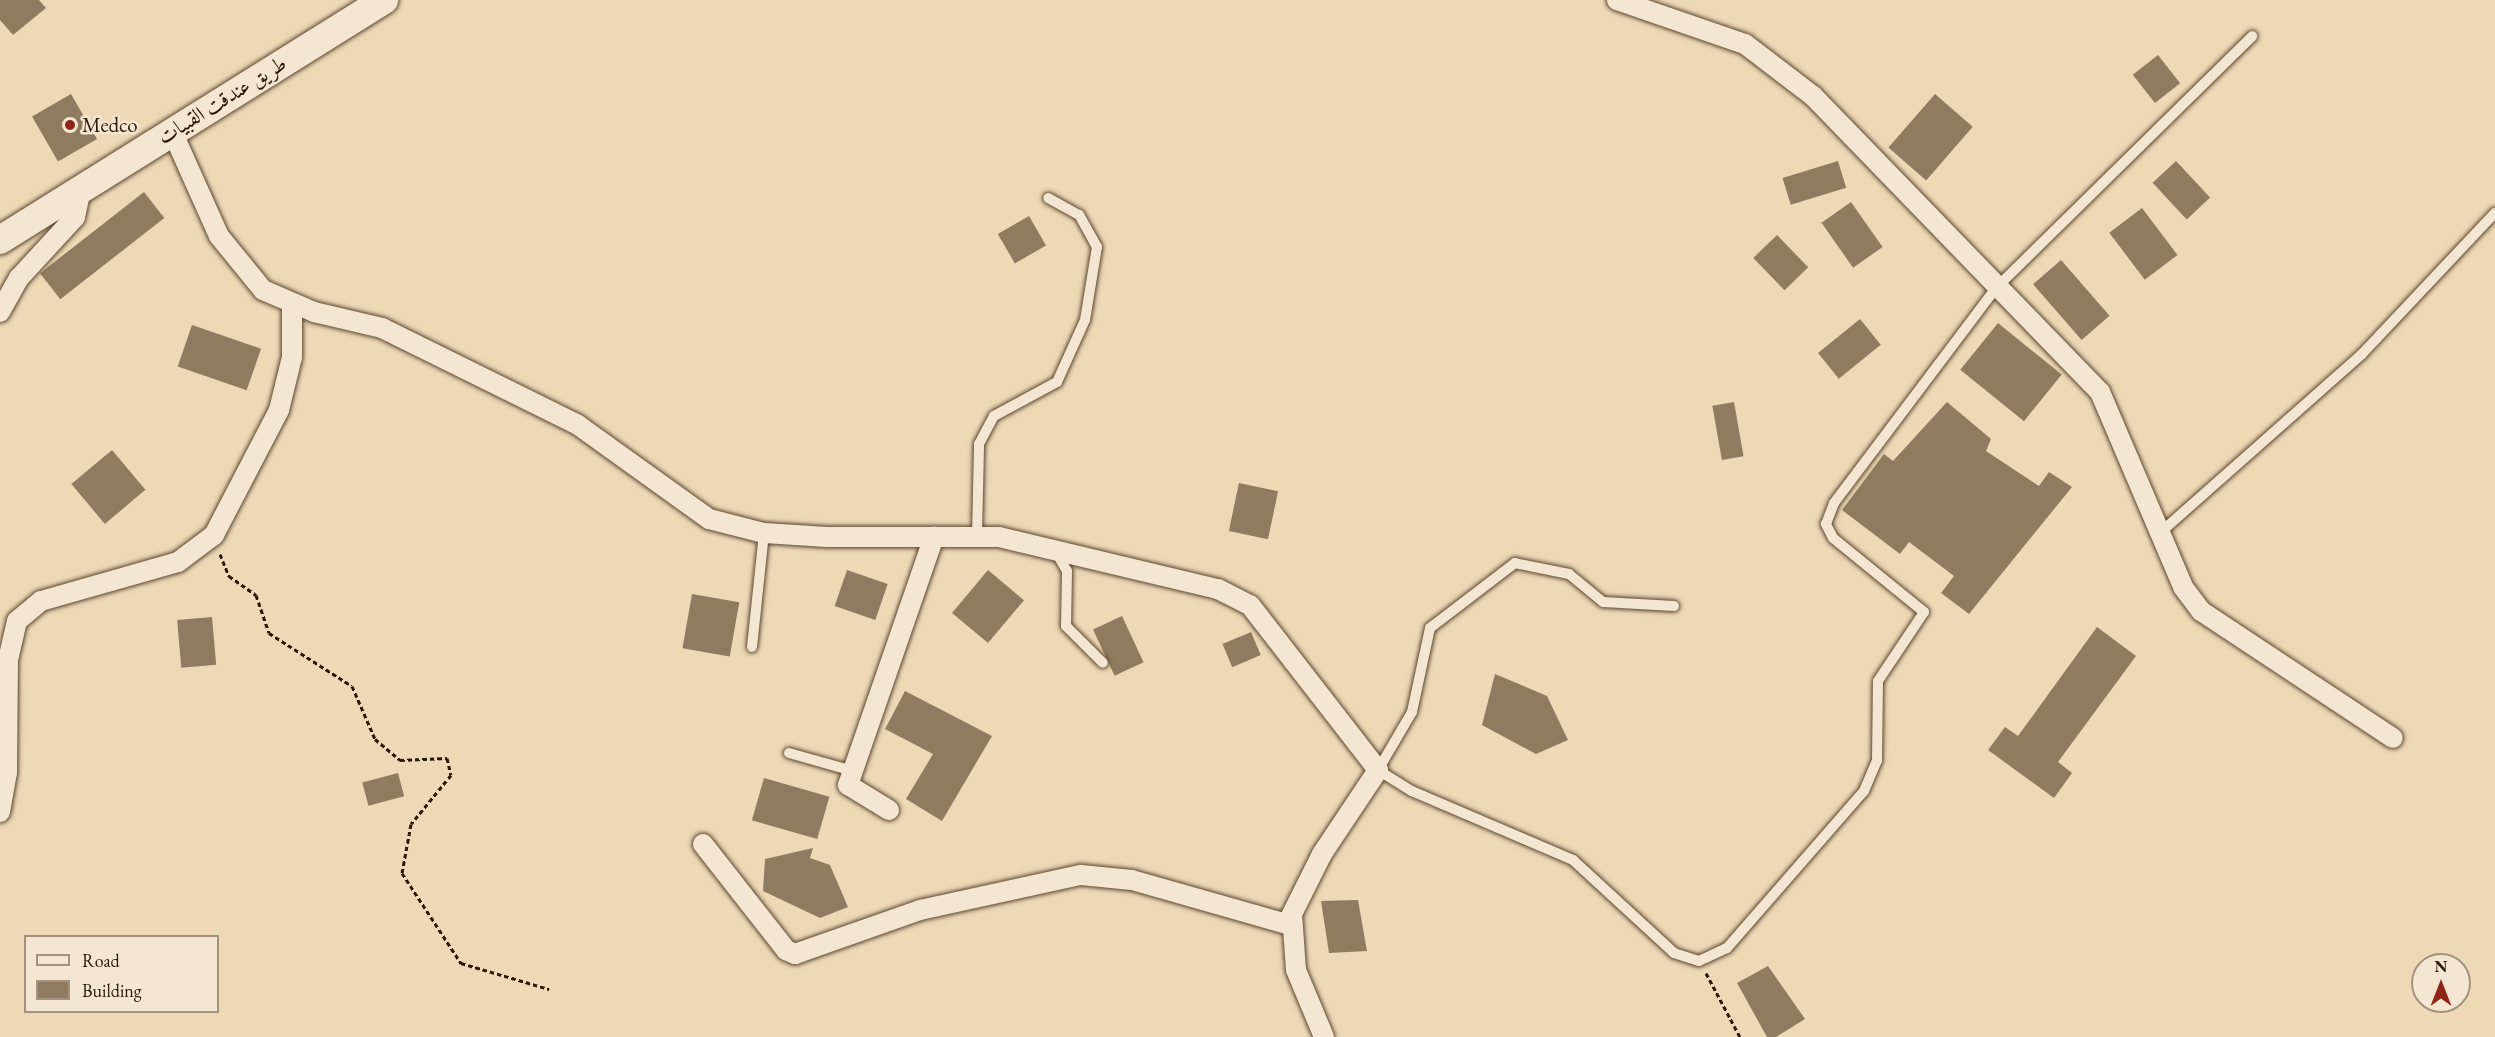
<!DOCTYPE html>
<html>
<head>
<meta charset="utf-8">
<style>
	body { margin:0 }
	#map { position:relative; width:2495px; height:1037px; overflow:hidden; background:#eed8b6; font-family:"EB Garamond",Amiri,serif }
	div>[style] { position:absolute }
	.building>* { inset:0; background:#907b60; transform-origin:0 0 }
	.path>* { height:3px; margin-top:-1.5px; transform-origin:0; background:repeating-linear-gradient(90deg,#2a1703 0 4.5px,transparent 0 7.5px) }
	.roads { filter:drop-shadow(0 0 2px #5b4730) drop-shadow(0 0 2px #5b4730) }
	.lane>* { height:10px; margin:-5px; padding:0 5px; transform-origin:5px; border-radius:5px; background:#f4e6d0 }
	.street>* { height:20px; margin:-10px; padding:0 10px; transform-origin:10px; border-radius:10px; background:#f4e6d0 }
	.secondary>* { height:28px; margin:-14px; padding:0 14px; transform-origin:14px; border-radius:14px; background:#f4e6d0 }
	.dots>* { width:16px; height:16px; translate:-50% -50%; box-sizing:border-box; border:3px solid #f4e6d0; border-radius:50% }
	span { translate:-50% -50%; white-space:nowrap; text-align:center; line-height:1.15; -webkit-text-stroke:5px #f4e6d0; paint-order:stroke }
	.street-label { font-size:21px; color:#2a1703 }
	.poi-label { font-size:21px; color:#2a1703 }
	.left { translate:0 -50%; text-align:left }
	.legend { position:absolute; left:24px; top:935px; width:195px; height:78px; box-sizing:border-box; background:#f4e6d0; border:2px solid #a3937e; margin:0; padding:8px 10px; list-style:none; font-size:18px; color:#2a1703 }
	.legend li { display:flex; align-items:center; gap:12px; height:30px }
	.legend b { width:30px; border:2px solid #a3937e }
	.north { position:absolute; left:2411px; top:953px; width:60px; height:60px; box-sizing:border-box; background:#f4e6d0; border:2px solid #a3937e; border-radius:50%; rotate:0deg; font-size:16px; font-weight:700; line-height:24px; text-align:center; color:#2a1703 }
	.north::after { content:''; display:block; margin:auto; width:21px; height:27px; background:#8f2418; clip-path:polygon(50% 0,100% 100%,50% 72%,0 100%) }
</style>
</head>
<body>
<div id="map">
	<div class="building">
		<i style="clip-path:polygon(0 0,39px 0,46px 8px,13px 35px,0 20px)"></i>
		<i style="left:2158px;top:55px;width:36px;height:32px;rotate:52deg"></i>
		<i style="left:71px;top:94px;width:52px;height:45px;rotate:60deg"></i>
		<i style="left:1935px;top:94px;width:50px;height:71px;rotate:41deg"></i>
		<i style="left:1838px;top:161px;width:28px;height:58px;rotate:73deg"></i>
		<i style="left:2176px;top:161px;width:50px;height:32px;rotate:47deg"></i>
		<i style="left:144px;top:192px;width:33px;height:132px;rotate:52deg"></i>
		<i style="left:1851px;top:202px;width:55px;height:36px;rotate:55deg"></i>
		<i style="left:2142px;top:208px;width:59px;height:41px;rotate:53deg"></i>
		<i style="left:1029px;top:216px;width:34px;height:36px;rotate:60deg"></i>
		<i style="left:1777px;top:235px;width:45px;height:33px;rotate:46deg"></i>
		<i style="left:2061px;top:260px;width:74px;height:37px;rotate:49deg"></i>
		<i style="left:1860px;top:319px;width:33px;height:54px;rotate:51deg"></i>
		<i style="left:1998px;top:323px;width:82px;height:60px;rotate:39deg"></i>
		<i style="left:192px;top:325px;width:73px;height:44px;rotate:19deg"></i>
		<i style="left:1734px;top:402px;width:55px;height:22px;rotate:80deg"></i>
		<i style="clip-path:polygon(1947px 402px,1991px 439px,1986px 451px,2039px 486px,2049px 472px,2072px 487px,1969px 614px,1941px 593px,1954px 576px,1909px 542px,1900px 554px,1842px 510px,1884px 454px,1893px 461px)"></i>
		<i style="left:112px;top:450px;width:52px;height:53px;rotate:50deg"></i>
		<i style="left:1239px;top:483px;width:40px;height:49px;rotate:12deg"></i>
		<i style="left:847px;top:570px;width:43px;height:38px;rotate:19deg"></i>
		<i style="left:988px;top:570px;width:47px;height:56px;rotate:40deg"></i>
		<i style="left:692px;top:594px;width:48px;height:55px;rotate:10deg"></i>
		<i style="left:1122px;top:616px;width:51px;height:32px;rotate:65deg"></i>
		<i style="left:212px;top:617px;width:48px;height:35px;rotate:85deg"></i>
		<i style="clip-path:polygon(2097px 627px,2136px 656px,2058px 762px,2072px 773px,2054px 798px,1988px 750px,2005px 727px,2018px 736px)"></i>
		<i style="left:1251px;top:632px;width:25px;height:31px;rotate:67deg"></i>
		<i style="clip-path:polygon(1495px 674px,1547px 696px,1568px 740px,1536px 754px,1482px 725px)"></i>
		<i style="clip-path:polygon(905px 691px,992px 736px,942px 821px,906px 799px,933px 754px,885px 729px)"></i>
		<i style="left:398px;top:773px;width:24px;height:37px;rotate:75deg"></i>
		<i style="left:764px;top:778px;width:68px;height:44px;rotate:16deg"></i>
		<i style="clip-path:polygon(813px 848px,810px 858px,830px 865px,848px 907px,820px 918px,763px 891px,765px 859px)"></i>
		<i style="clip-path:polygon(1358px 900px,1367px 951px,1329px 953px,1321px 901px)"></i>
		<i style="clip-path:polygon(1768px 966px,1805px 1019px,1776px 1037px,1767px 1037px,1737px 983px)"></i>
	</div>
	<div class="path">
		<i style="left:220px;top:554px;width:24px;rotate:68deg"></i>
		<i style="left:229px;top:576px;width:33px;rotate:35deg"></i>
		<i style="left:256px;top:595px;width:40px;rotate:71.1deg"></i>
		<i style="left:269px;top:633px;width:98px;rotate:32.6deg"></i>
		<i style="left:352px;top:686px;width:58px;rotate:66.5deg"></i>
		<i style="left:375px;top:739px;width:33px;rotate:40deg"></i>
		<i style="left:400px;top:760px;width:47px;rotate:-2.4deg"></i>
		<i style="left:447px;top:758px;width:17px;rotate:77deg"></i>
		<i style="left:451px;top:775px;width:63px;rotate:129.2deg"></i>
		<i style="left:411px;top:824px;width:50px;rotate:100.4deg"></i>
		<i style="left:402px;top:873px;width:108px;rotate:56.8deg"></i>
		<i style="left:461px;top:963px;width:92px;rotate:16.5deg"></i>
		<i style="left:1706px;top:973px;width:72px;rotate:62deg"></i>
	</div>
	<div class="roads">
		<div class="lane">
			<i style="left:2161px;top:532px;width:268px;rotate:-41.5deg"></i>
			<i style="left:2362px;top:354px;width:194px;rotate:-46.7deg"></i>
			<i style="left:977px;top:535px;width:91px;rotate:-88.7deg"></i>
			<i style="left:979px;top:444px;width:32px;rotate:-62deg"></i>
			<i style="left:994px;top:416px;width:72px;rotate:-28.4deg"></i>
			<i style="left:1057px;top:382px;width:68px;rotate:-65.7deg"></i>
			<i style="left:1085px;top:320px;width:74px;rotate:-80.7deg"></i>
			<i style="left:1097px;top:247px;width:37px;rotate:-119deg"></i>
			<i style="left:1079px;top:215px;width:35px;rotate:-151deg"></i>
			<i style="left:1056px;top:552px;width:22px;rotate:60deg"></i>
			<i style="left:1067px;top:571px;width:55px;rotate:91deg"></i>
			<i style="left:1066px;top:626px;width:52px;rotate:45deg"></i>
			<i style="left:1674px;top:606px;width:71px;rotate:-176.8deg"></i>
			<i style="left:1603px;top:602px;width:44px;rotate:-140.5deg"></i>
			<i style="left:1569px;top:574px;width:55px;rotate:-168.5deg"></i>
			<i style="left:1515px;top:563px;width:107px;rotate:142.6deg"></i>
			<i style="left:1430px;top:628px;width:86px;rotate:102.1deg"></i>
			<i style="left:1412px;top:712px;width:67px;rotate:120.4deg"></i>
			<i style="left:1378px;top:770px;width:40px;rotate:32deg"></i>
			<i style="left:1412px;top:791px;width:175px;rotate:23.2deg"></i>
			<i style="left:1573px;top:860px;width:137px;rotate:42.6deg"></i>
			<i style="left:1674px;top:953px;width:26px;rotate:18deg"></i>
			<i style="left:1699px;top:961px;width:31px;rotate:-25deg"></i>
			<i style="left:1727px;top:948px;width:208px;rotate:-48.9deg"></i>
			<i style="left:1864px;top:791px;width:33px;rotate:-67deg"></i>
			<i style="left:1877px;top:761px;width:80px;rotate:-89.3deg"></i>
			<i style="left:1878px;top:681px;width:83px;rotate:-56.3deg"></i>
			<i style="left:1924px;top:612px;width:117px;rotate:-140.9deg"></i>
			<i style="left:1833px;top:538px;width:16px;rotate:-117deg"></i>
			<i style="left:1826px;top:524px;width:22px;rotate:-69deg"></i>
			<i style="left:1834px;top:503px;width:271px;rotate:-53deg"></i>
			<i style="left:1997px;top:287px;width:358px;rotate:-44.5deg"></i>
			<i style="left:752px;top:647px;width:115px;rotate:-84deg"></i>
			<i style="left:789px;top:753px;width:66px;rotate:15.7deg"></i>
		</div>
		<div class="street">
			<i style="left:1617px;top:0;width:135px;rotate:19deg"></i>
			<i style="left:1745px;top:44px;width:86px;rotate:37.4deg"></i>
			<i style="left:1813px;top:96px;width:412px;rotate:45.9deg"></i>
			<i style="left:2100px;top:392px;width:212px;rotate:66.9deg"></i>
			<i style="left:2183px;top:587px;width:30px;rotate:53deg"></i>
			<i style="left:2201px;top:611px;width:230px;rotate:33.5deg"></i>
			<i style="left:172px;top:131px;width:115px;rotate:65.9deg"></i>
			<i style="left:219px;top:236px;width:70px;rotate:50.8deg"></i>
			<i style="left:263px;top:290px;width:56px;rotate:23.3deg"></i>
			<i style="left:314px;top:312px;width:70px;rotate:13.2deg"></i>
			<i style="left:382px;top:328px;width:219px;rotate:26.3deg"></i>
			<i style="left:578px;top:425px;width:161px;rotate:35.7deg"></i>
			<i style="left:709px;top:519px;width:57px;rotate:14.3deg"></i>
			<i style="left:764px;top:533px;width:63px;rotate:3.6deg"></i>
			<i style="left:827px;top:537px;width:172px"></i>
			<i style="left:999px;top:537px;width:225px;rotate:13.4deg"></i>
			<i style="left:1218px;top:589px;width:36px;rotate:27deg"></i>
			<i style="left:1250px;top:605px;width:209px;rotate:52.2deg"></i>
			<i style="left:1378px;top:770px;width:101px;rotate:123.7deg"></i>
			<i style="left:1322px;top:854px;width:67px;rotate:116.6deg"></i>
			<i style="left:1292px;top:914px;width:56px;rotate:85.9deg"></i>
			<i style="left:1296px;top:970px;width:73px;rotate:67.3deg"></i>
			<i style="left:0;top:312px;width:39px;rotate:-61deg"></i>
			<i style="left:19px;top:278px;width:83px;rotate:-47.4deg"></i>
			<i style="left:75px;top:217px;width:29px;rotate:-78deg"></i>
			<i style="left:889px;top:810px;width:48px;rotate:-148.6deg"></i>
			<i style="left:848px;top:785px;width:263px;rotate:-70.9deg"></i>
			<i style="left:0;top:812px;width:40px;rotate:-80deg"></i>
			<i style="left:7px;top:773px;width:113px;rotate:-89.5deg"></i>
			<i style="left:8px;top:660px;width:40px;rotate:-77deg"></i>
			<i style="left:17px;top:621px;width:31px;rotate:-40deg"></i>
			<i style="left:41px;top:601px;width:142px;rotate:-15.9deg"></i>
			<i style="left:178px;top:562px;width:45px;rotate:-36.9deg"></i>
			<i style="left:214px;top:535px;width:141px;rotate:-62.5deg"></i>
			<i style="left:279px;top:410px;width:55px;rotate:-76.2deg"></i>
			<i style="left:292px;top:357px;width:53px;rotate:-90deg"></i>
			<i style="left:703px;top:844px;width:135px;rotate:51.9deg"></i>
			<i style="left:786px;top:950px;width:10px;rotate:24deg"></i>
			<i style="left:795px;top:954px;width:133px;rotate:-19.4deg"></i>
			<i style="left:920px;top:910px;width:165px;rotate:-12.3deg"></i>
			<i style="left:1081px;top:875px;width:51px;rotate:5.6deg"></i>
			<i style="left:1132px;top:880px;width:164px;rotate:15.9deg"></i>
		</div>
		<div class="secondary">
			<i style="left:0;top:240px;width:453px;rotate:-32deg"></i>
		</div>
	</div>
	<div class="dots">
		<i style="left:70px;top:125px;background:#8f2418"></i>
	</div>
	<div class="street-label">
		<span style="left:222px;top:100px;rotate:-32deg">طريق عندقت القبيات</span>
	</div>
	<div class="poi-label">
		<span class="left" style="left:82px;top:125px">Medco</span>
	</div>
	<ul class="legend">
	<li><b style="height:8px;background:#f4e6d0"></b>Road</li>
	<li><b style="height:16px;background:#907b60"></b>Building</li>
	</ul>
	<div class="north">N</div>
</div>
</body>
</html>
